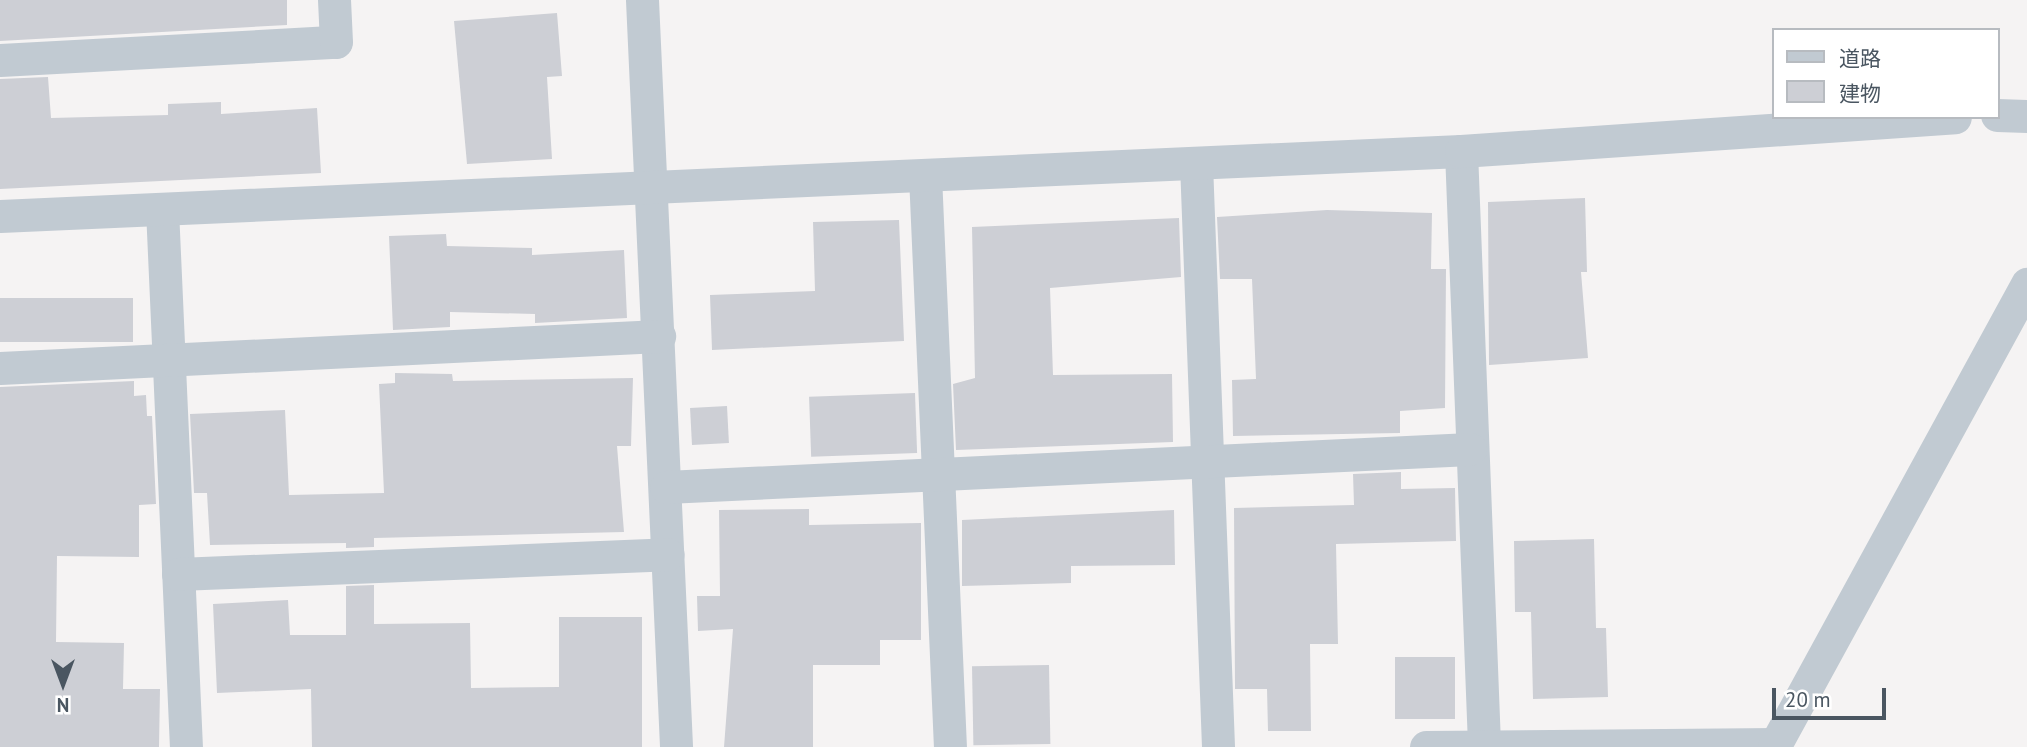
<!DOCTYPE html>
<html>
<head>
<meta charset="utf-8">
<style>
	body { margin:0 }
	#map { position:relative; width:2027px; height:747px; overflow:hidden; background:#f5f3f3; font-family:"PT Sans","Noto Sans JP",sans-serif }
	div>[style] { position:absolute }
	.building>* { inset:0; background:#cdcfd5; transform-origin:0 0 }
	.minor>* { height:33px; margin:-16.5px; padding:0 16.5px; transform-origin:16.5px; border-radius:16.5px; background:#c1cad2 }
	span { translate:-50% -50%; white-space:nowrap; text-align:center; line-height:1.15; -webkit-text-stroke:6px #fff; paint-order:stroke }
	.legend { position:absolute; left:1772px; top:28px; width:228px; height:91px; box-sizing:border-box; background:#fff; border:2px solid #b7bbc0; margin:0; padding:9px 12px; list-style:none; font-size:21px; color:#4a5661 }
	.legend li { display:flex; align-items:center; gap:14px; height:35px }
	.legend b { width:35px; border:2px solid #b7bbc0 }
	.north { position:absolute; left:28px; top:649px; width:70px; height:70px; -webkit-text-stroke:5px #fff; paint-order:stroke; rotate:180deg; font-size:19px; font-weight:700; line-height:28px; text-align:center; color:#4a5661 }
	.north::after { content:''; display:block; margin:auto; width:24px; height:32px; background:#4a5661; clip-path:polygon(50% 0,100% 100%,50% 72%,0 100%) }
	.scale { position:absolute; left:1772px; top:688px; width:114px; height:32px; box-sizing:border-box; border:4px solid #4a5661; border-top:0; padding-left:9px; font-size:21px; line-height:24px; white-space:nowrap; color:#4a5661; -webkit-text-stroke:5px #fff; paint-order:stroke }
</style>
</head>
<body>
<div id="map">
	<div class="building">
		<i style="clip-path:polygon(0 0,287px 0,287px 25px,0 41px)"></i>
		<i style="clip-path:polygon(557px 13px,562px 76px,547px 77px,552px 159px,467px 164px,454px 21px)"></i>
		<i style="clip-path:polygon(48px 77px,51px 118px,168px 115px,168px 104px,221px 102px,221px 114px,317px 108px,321px 173px,0 189px,0 79px)"></i>
		<i style="clip-path:polygon(1585px 198px,1587px 272px,1581px 272px,1588px 358px,1489px 365px,1488px 202px)"></i>
		<i style="clip-path:polygon(1327px 210px,1432px 213px,1431px 269px,1446px 269px,1445px 408px,1400px 411px,1400px 433px,1233px 436px,1232px 380px,1256px 379px,1252px 279px,1220px 279px,1217px 217px)"></i>
		<i style="clip-path:polygon(1179px 218px,1181px 277px,1050px 288px,1053px 375px,1172px 374px,1173px 442px,956px 450px,953px 384px,975px 378px,972px 227px)"></i>
		<i style="clip-path:polygon(899px 220px,904px 341px,712px 350px,710px 295px,815px 291px,813px 222px)"></i>
		<i style="clip-path:polygon(446px 234px,447px 246px,532px 248px,532px 255px,624px 250px,627px 318px,535px 323px,535px 314px,450px 312px,450px 327px,393px 330px,389px 236px)"></i>
		<i style="left:133px;top:298px;width:44px;height:133px;rotate:90deg"></i>
		<i style="clip-path:polygon(395px 373px,452px 374px,453px 381px,633px 378px,631px 446px,617px 446px,624px 532px,374px 538px,374px 547px,346px 548px,346px 543px,210px 545px,207px 493px,194px 493px,190px 414px,285px 410px,289px 495px,384px 493px,379px 384px,395px 383px)"></i>
		<i style="clip-path:polygon(134px 381px,134px 396px,146px 395px,147px 416px,152px 416px,156px 504px,139px 505px,139px 557px,57px 556px,56px 642px,124px 643px,123px 689px,160px 689px,159px 747px,0 747px,0 387px)"></i>
		<i style="left:915px;top:393px;width:60px;height:106px;rotate:88deg"></i>
		<i style="left:727px;top:406px;width:37px;height:37px;rotate:87deg"></i>
		<i style="clip-path:polygon(1401px 472px,1401px 489px,1455px 488px,1456px 541px,1336px 544px,1338px 644px,1310px 644px,1311px 731px,1268px 731px,1267px 689px,1235px 689px,1234px 508px,1354px 505px,1353px 474px)"></i>
		<i style="clip-path:polygon(809px 509px,809px 525px,921px 523px,921px 640px,880px 640px,880px 665px,813px 665px,813px 747px,724px 747px,733px 629px,698px 631px,697px 596px,720px 596px,719px 510px)"></i>
		<i style="clip-path:polygon(1174px 510px,1175px 565px,1071px 566px,1071px 583px,962px 586px,962px 520px)"></i>
		<i style="clip-path:polygon(1594px 539px,1596px 628px,1606px 628px,1608px 697px,1533px 699px,1531px 612px,1515px 612px,1514px 541px)"></i>
		<i style="clip-path:polygon(374px 585px,374px 624px,470px 623px,471px 688px,559px 687px,559px 617px,642px 617px,642px 747px,312px 747px,311px 689px,217px 693px,213px 604px,288px 600px,290px 635px,346px 635px,346px 586px)"></i>
		<i style="left:1395px;top:657px;width:60px;height:62px"></i>
		<i style="left:1049px;top:665px;width:79px;height:77px;rotate:89deg"></i>
	</div>
	<div class="minor">
		<i style="left:642px;top:0;width:748px;rotate:87.39deg"></i>
		<i style="left:0;top:60px;width:336px;rotate:-3.1deg"></i>
		<i style="left:336px;top:42px;width:42px;rotate:-92.7deg"></i>
		<i style="left:1997px;top:115px;width:30px;rotate:2deg"></i>
		<i style="left:1461px;top:151px;width:593px;rotate:87.78deg"></i>
		<i style="left:1196px;top:163px;width:584px;rotate:87.84deg"></i>
		<i style="left:925px;top:175px;width:573px;rotate:87.5deg"></i>
		<i style="left:162px;top:209px;width:539px;rotate:87.45deg"></i>
		<i style="left:0;top:216px;width:1462px;rotate:-2.55deg"></i>
		<i style="left:1461px;top:151px;width:495px;rotate:-3.9deg"></i>
		<i style="left:0;top:368px;width:660px;rotate:-2.78deg"></i>
		<i style="left:666px;top:487px;width:805px;rotate:-2.71deg"></i>
		<i style="left:178px;top:574px;width:490px;rotate:-2.3deg"></i>
		<i style="left:1426px;top:747px;width:350px;rotate:-0.5deg"></i>
		<i style="left:1774px;top:747px;width:528px;rotate:-61.35deg"></i>
	</div>
	<ul class="legend">
	<li><b style="height:9px;background:#c1cad2"></b>道路</li>
	<li><b style="height:19px;background:#cdcfd5"></b>建物</li>
	</ul>
	<div class="north">N</div>
	<div class="scale">20 m</div>
</div>
</body>
</html>
